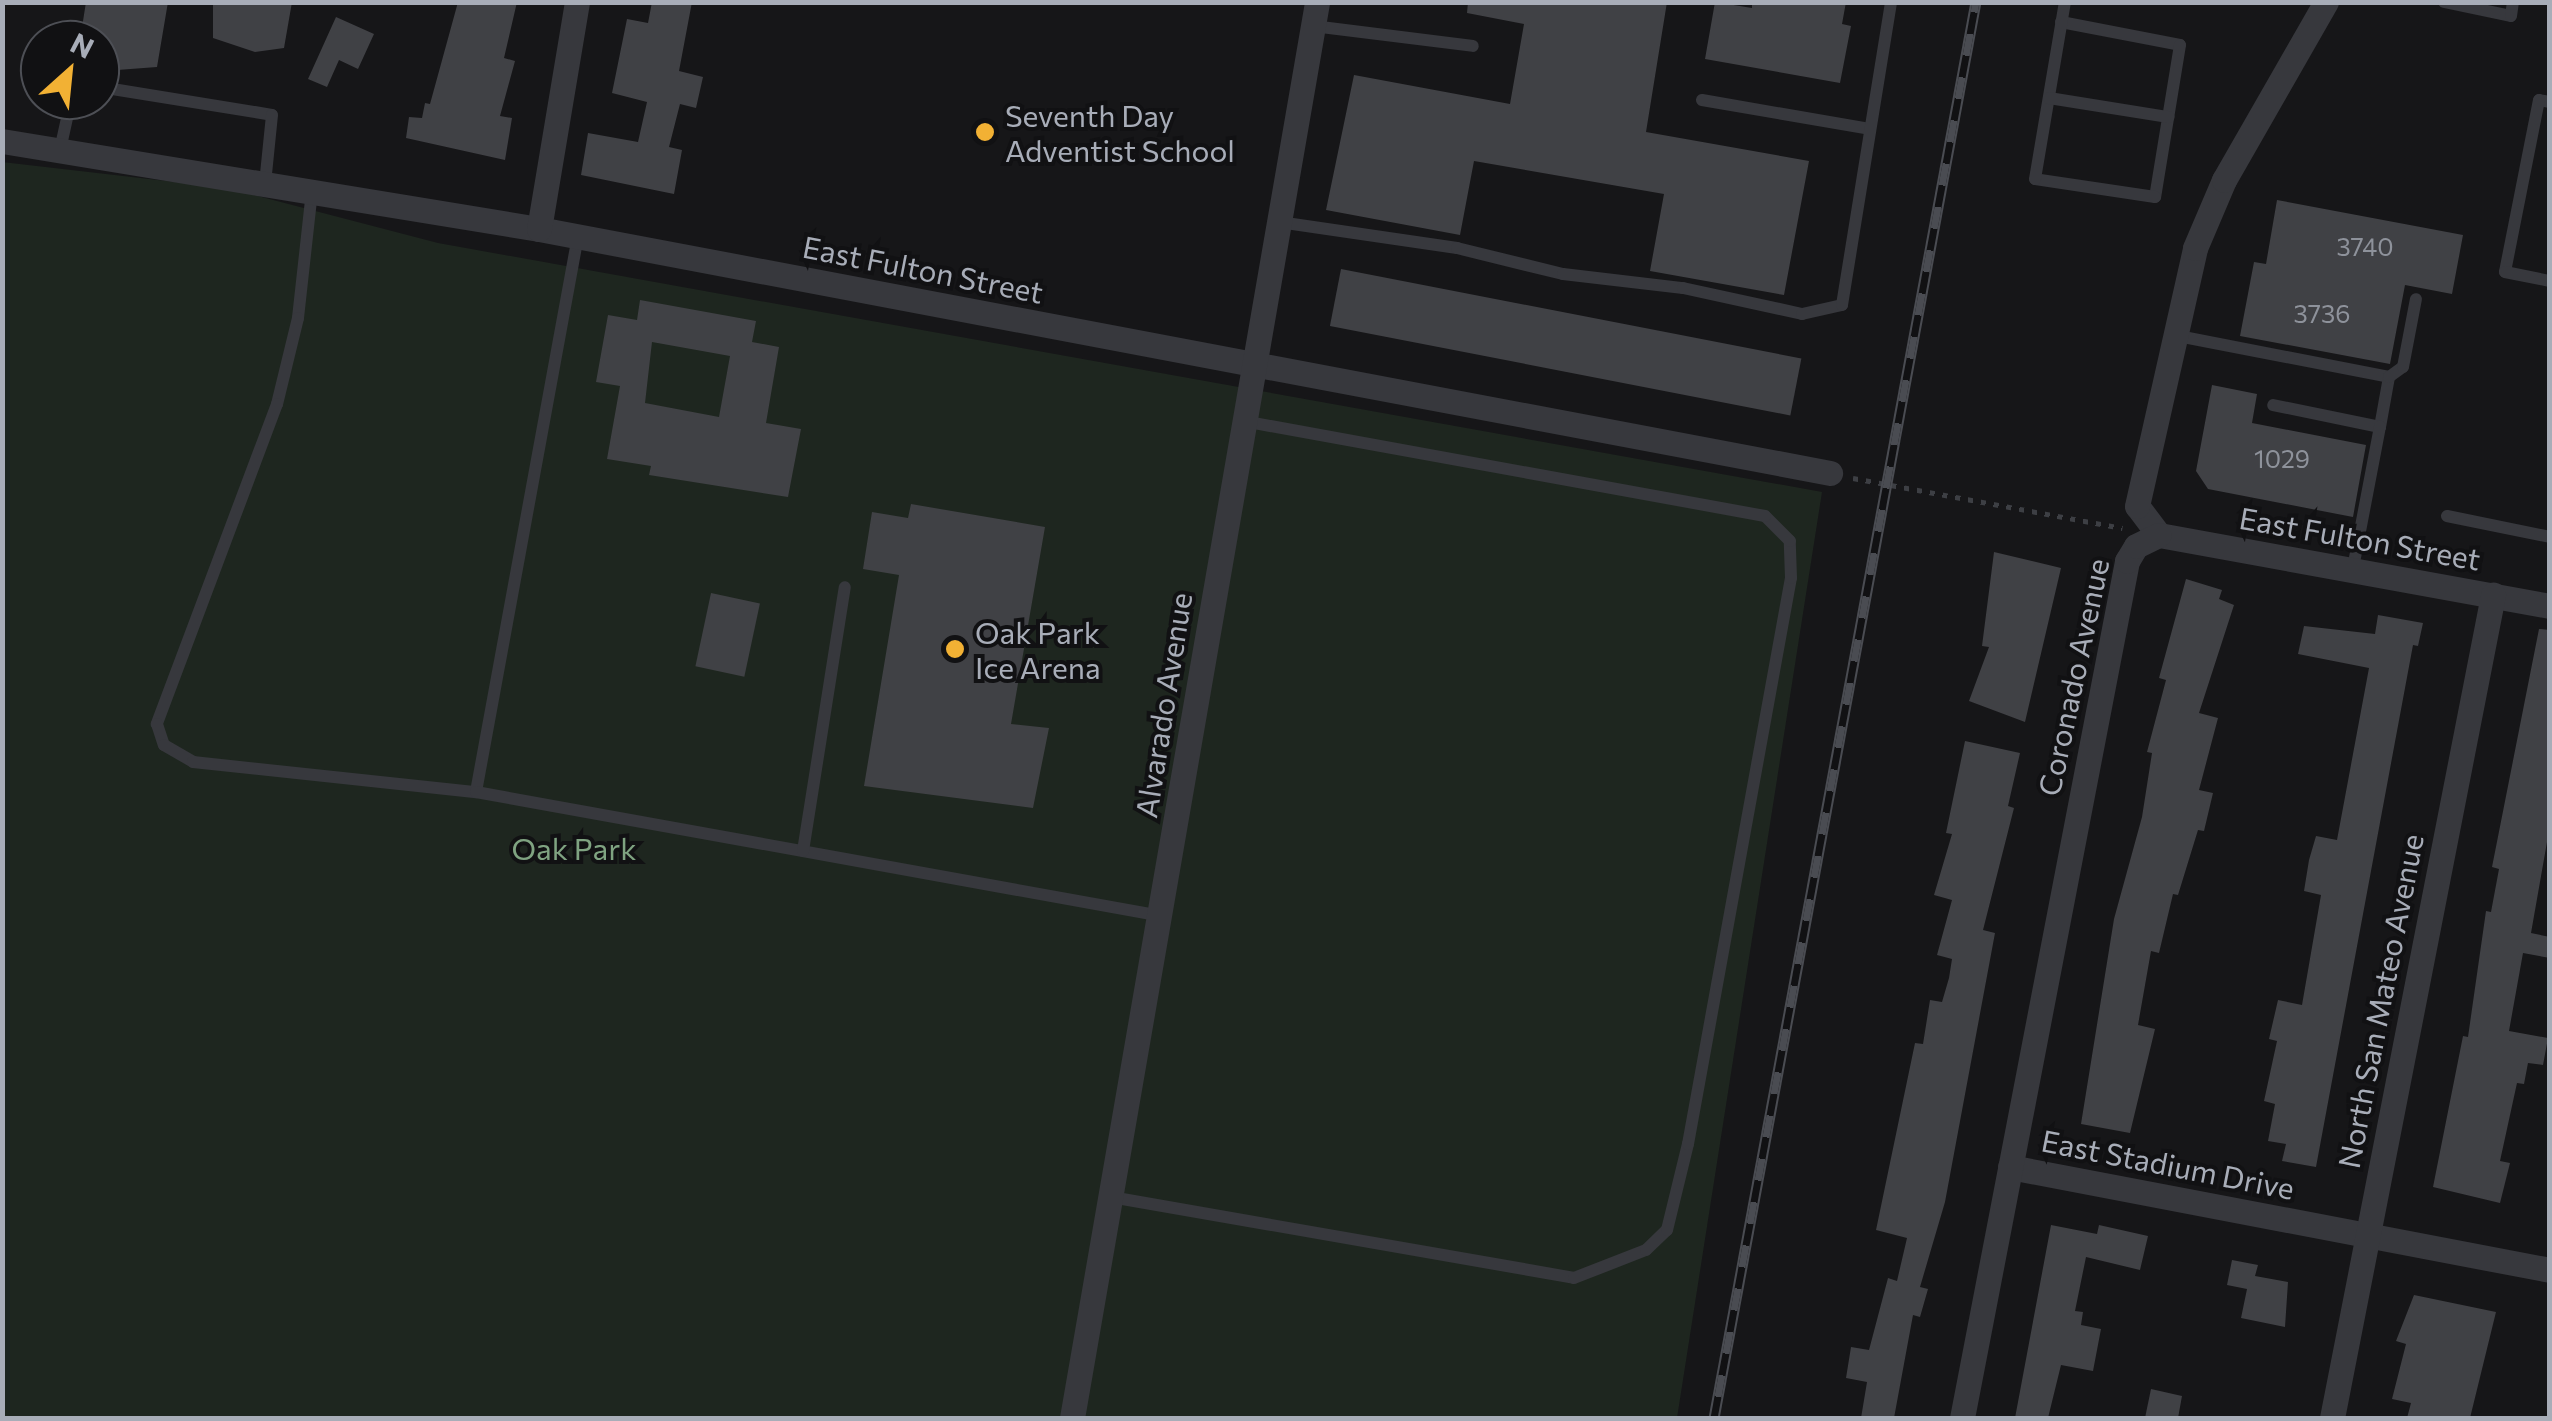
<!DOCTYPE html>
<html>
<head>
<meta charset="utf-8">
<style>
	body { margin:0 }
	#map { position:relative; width:2552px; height:1421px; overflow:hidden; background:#161618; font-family:Commissioner,sans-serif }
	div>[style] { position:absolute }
	.green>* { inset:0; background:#1e261f }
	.building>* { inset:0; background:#404145; transform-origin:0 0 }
	.path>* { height:5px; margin-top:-2.5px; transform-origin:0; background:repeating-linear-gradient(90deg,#3d3f44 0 5px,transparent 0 13px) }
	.service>* { height:12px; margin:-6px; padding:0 6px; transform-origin:6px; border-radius:6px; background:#37383d }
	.minor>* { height:25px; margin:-12.5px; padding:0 12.5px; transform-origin:12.5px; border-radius:12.5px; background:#37383d }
	.rail>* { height:11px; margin-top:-5.5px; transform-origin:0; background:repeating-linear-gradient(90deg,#111113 0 22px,#4a4c52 0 44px); box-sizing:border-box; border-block:2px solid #4a4c52 }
	.dots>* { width:28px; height:28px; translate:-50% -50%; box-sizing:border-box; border:5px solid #111113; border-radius:50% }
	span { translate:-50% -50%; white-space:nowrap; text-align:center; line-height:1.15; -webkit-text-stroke:8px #111113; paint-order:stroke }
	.number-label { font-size:25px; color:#8e929b }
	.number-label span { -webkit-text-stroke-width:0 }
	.poi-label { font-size:30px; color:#a8adb8 }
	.left { translate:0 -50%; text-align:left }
	.street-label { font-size:30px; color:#a8adb8 }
	.park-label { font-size:30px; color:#7fa381 }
	.frame { position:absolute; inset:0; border:5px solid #a8adb8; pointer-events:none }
	.north { position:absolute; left:20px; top:20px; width:100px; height:100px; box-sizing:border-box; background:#111113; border:2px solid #4d4f55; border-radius:50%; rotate:27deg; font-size:28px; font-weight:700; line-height:40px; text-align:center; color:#a8adb8 }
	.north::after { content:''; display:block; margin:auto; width:35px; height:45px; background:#f2b134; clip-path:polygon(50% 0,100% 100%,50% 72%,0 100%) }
</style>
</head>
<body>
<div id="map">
	<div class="green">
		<i style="clip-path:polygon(2px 162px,227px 188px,438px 243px,1822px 492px,1677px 1418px,3px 1418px)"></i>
	</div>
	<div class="building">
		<i style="clip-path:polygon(86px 2px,168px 2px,157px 67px,104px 71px,100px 40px,80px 40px)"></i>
		<i style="clip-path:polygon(213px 2px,292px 2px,284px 48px,255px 52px,213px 38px)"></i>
		<i style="clip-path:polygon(458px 2px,517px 2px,504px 58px,515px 61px,500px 116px,512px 118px,505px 160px,406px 138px,409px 117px,422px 118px,425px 103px,430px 104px)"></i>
		<i style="clip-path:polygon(652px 2px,692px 2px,679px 71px,703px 77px,696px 108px,680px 104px,669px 147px,682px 150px,674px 194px,581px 175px,588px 133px,638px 142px,647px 102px,612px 93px,627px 19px,648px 23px)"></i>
		<i style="clip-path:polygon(1468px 2px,1667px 2px,1646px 132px,1809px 161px,1784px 295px,1650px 271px,1664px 194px,1474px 161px,1460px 235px,1326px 210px,1354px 75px,1510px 104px,1524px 24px,1467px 13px)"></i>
		<i style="clip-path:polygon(1715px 2px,1752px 8px,1752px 2px,1846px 2px,1842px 24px,1851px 26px,1840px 83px,1705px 59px)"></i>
		<i style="clip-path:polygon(336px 17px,374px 34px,358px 69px,339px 60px,327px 87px,308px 79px)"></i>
		<i style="clip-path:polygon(2277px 200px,2463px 235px,2452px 294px,2405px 285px,2390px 364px,2240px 336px,2254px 262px,2266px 264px)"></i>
		<i style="left:1341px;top:269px;width:469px;height:58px;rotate:11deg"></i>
		<i style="clip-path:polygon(evenodd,640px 300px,756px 321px,752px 342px,779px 347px,766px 423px,801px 429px,788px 497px,649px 475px,651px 466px,607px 459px,620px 386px,596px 382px,608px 315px,637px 320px,640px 300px,652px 342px,730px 356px,719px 417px,645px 403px,652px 342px)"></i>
		<i style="clip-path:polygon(2212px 385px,2257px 394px,2252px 423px,2366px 445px,2353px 517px,2208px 489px,2196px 471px)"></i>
		<i style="clip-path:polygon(911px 504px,1045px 527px,1011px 724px,1049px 728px,1033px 808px,864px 786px,899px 575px,863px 569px,872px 512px,908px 518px)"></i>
		<i style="clip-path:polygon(1994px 552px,2061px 568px,2025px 722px,1969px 701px,1989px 647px,1982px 646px)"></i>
		<i style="clip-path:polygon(2186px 579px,2222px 590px,2219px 599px,2234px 605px,2199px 713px,2218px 718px,2199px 790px,2213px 793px,2204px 831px,2198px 830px,2178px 895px,2173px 894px,2159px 953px,2151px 951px,2138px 1025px,2155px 1029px,2130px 1133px,2081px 1124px,2114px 919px,2142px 817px,2152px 753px,2147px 752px,2166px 680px,2159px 678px)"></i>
		<i style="left:711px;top:593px;width:50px;height:75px;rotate:12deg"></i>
		<i style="clip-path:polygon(2378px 615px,2423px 623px,2418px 646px,2413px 645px,2316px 1167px,2282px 1161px,2286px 1144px,2268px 1141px,2275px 1104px,2264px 1101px,2277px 1041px,2269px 1039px,2278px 1000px,2302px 1005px,2321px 895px,2304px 891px,2309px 860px,2316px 836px,2337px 840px,2369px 668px,2298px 654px,2304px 626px,2375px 634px)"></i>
		<i style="clip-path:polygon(2539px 629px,2550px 630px,2550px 825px,2531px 933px,2550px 937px,2550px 958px,2523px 953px,2509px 1031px,2548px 1038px,2543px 1065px,2528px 1063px,2524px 1084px,2517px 1083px,2500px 1161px,2510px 1163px,2500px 1203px,2433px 1187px,2463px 1036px,2468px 1037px,2486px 911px,2491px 912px,2499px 869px,2492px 867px)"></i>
		<i style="clip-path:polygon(1965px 741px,2020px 753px,2008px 806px,2014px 808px,1983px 930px,1995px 933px,1945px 1202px,1920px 1287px,1928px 1289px,1920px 1317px,1913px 1315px,1894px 1418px,1861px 1418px,1867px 1382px,1846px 1378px,1851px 1347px,1869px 1350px,1888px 1278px,1897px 1281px,1907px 1238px,1876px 1230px,1915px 1043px,1923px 1044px,1930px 1000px,1942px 1002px,1949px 978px,1952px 959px,1937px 955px,1952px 900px,1934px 895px,1952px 834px,1946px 833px)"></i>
		<i style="clip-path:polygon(2051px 1225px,2097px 1234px,2099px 1225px,2148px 1236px,2140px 1270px,2086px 1257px,2075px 1311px,2083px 1312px,2081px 1325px,2101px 1329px,2093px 1371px,2061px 1365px,2048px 1418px,2015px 1418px)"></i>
		<i style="clip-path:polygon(2232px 1260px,2258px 1265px,2255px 1276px,2288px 1282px,2285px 1327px,2241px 1318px,2247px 1289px,2227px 1285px)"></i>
		<i style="clip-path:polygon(2414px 1295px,2496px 1312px,2470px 1418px,2407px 1418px,2411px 1403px,2392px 1399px,2406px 1344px,2396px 1341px)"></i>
		<i style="clip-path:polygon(2151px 1389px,2182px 1396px,2178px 1418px,2145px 1418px)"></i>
	</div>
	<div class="path">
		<i style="left:1853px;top:478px;width:274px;rotate:10.5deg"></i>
	</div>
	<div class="service">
		<i style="left:2444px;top:2px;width:68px;rotate:11.8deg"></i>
		<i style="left:2511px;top:16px;width:14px;rotate:-82deg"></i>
		<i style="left:2061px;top:22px;width:121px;rotate:10.9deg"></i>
		<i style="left:2180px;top:45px;width:154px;rotate:99.3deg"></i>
		<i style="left:2155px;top:197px;width:121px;rotate:-171.5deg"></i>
		<i style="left:2035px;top:179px;width:180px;rotate:-80.4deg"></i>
		<i style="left:1313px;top:26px;width:161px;rotate:7.1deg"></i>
		<i style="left:100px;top:87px;width:174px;rotate:9.2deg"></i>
		<i style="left:272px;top:115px;width:69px;rotate:95.8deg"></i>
		<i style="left:2049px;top:98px;width:121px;rotate:9.1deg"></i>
		<i style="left:1702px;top:100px;width:170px;rotate:9.8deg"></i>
		<i style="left:2550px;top:102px;width:11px;rotate:-170deg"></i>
		<i style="left:2539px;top:100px;width:175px;rotate:101.2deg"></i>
		<i style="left:2505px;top:272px;width:46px;rotate:11.3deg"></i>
		<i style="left:60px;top:150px;width:51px;rotate:-77.6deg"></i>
		<i style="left:312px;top:191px;width:128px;rotate:96.3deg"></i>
		<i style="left:298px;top:318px;width:89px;rotate:103.7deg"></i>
		<i style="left:277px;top:404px;width:342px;rotate:110.6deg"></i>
		<i style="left:157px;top:724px;width:22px;rotate:72deg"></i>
		<i style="left:164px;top:745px;width:34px;rotate:30deg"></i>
		<i style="left:193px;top:762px;width:285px;rotate:6.1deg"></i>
		<i style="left:1279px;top:222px;width:180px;rotate:8.3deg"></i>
		<i style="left:1457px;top:248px;width:109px;rotate:13.8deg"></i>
		<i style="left:1563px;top:274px;width:121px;rotate:6.7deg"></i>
		<i style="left:1683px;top:288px;width:122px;rotate:12.3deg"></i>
		<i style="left:1802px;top:314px;width:41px;rotate:-12.7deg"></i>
		<i style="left:1842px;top:305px;width:307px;rotate:-80.8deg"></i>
		<i style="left:578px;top:236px;width:565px;rotate:100.4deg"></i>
		<i style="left:476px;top:792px;width:696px;rotate:10.26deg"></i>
		<i style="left:2173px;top:335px;width:220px;rotate:11deg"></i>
		<i style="left:2389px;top:377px;width:51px;rotate:100.2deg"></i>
		<i style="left:2380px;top:427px;width:109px;rotate:-168.4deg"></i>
		<i style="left:2389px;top:377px;width:17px;rotate:-36deg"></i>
		<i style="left:2403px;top:367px;width:69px;rotate:-79.2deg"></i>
		<i style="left:2447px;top:516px;width:105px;rotate:11.5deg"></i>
		<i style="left:2353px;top:568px;width:144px;rotate:-79.2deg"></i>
		<i style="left:803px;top:851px;width:267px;rotate:-81deg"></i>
		<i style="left:1111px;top:1197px;width:470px;rotate:9.9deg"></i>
		<i style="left:1574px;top:1278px;width:77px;rotate:-21.3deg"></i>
		<i style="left:1646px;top:1250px;width:29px;rotate:-44deg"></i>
		<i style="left:1667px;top:1230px;width:89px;rotate:-76.3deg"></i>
		<i style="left:1688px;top:1144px;width:575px;rotate:-79.69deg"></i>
		<i style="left:1791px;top:578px;width:37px;rotate:-92deg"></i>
		<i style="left:1790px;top:541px;width:35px;rotate:-135deg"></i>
		<i style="left:1765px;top:516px;width:531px;rotate:-169.69deg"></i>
	</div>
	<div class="minor">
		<i style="left:2px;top:141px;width:544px;rotate:9.31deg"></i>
		<i style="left:539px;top:229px;width:1314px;rotate:10.7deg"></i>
		<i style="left:539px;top:229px;width:230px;rotate:-80.5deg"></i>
		<i style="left:2159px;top:535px;width:36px;rotate:-127deg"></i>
		<i style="left:2137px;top:506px;width:264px;rotate:-77.3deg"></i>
		<i style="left:2195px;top:248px;width:74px;rotate:-66.9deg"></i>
		<i style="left:2224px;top:180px;width:205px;rotate:-60.2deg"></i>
		<i style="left:2159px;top:535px;width:397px;rotate:10.3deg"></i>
		<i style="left:2010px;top:1167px;width:550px;rotate:10.8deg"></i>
		<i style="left:1072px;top:1418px;width:1437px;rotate:-80.18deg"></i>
		<i style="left:1962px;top:1418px;width:873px;rotate:-79.1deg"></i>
		<i style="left:2127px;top:561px;width:17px;rotate:-59deg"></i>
		<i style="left:2136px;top:546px;width:25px;rotate:-26deg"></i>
		<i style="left:2332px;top:1418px;width:839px;rotate:-78.93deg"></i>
	</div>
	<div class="rail">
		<i style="left:1714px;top:1418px;width:1440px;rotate:-79.52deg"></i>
	</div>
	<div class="dots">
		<i style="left:985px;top:132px;background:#f2b134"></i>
		<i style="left:955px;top:649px;background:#f2b134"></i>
	</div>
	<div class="number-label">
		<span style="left:2365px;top:246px">3740</span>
		<span style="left:2322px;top:313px">3736</span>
		<span style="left:2282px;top:458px">1029</span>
	</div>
	<div class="poi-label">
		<span class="left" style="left:1005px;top:132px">Seventh Day<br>Adventist School</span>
		<span class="left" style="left:975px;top:649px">Oak Park<br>Ice Arena</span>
	</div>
	<div class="street-label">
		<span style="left:923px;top:269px;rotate:11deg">East Fulton Street</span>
		<span style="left:2360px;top:538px;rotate:10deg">East Fulton Street</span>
		<span style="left:2073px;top:677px;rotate:-78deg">Coronado Avenue</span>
		<span style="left:1163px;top:705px;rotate:-81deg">Alvarado Avenue</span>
		<span style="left:2380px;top:1001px;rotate:-79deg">North San Mateo Avenue</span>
		<span style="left:2168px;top:1164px;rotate:11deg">East Stadium Drive</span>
	</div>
	<div class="park-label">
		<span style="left:574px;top:848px">Oak Park</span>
	</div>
	<div class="frame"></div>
	<div class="north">N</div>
</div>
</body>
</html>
